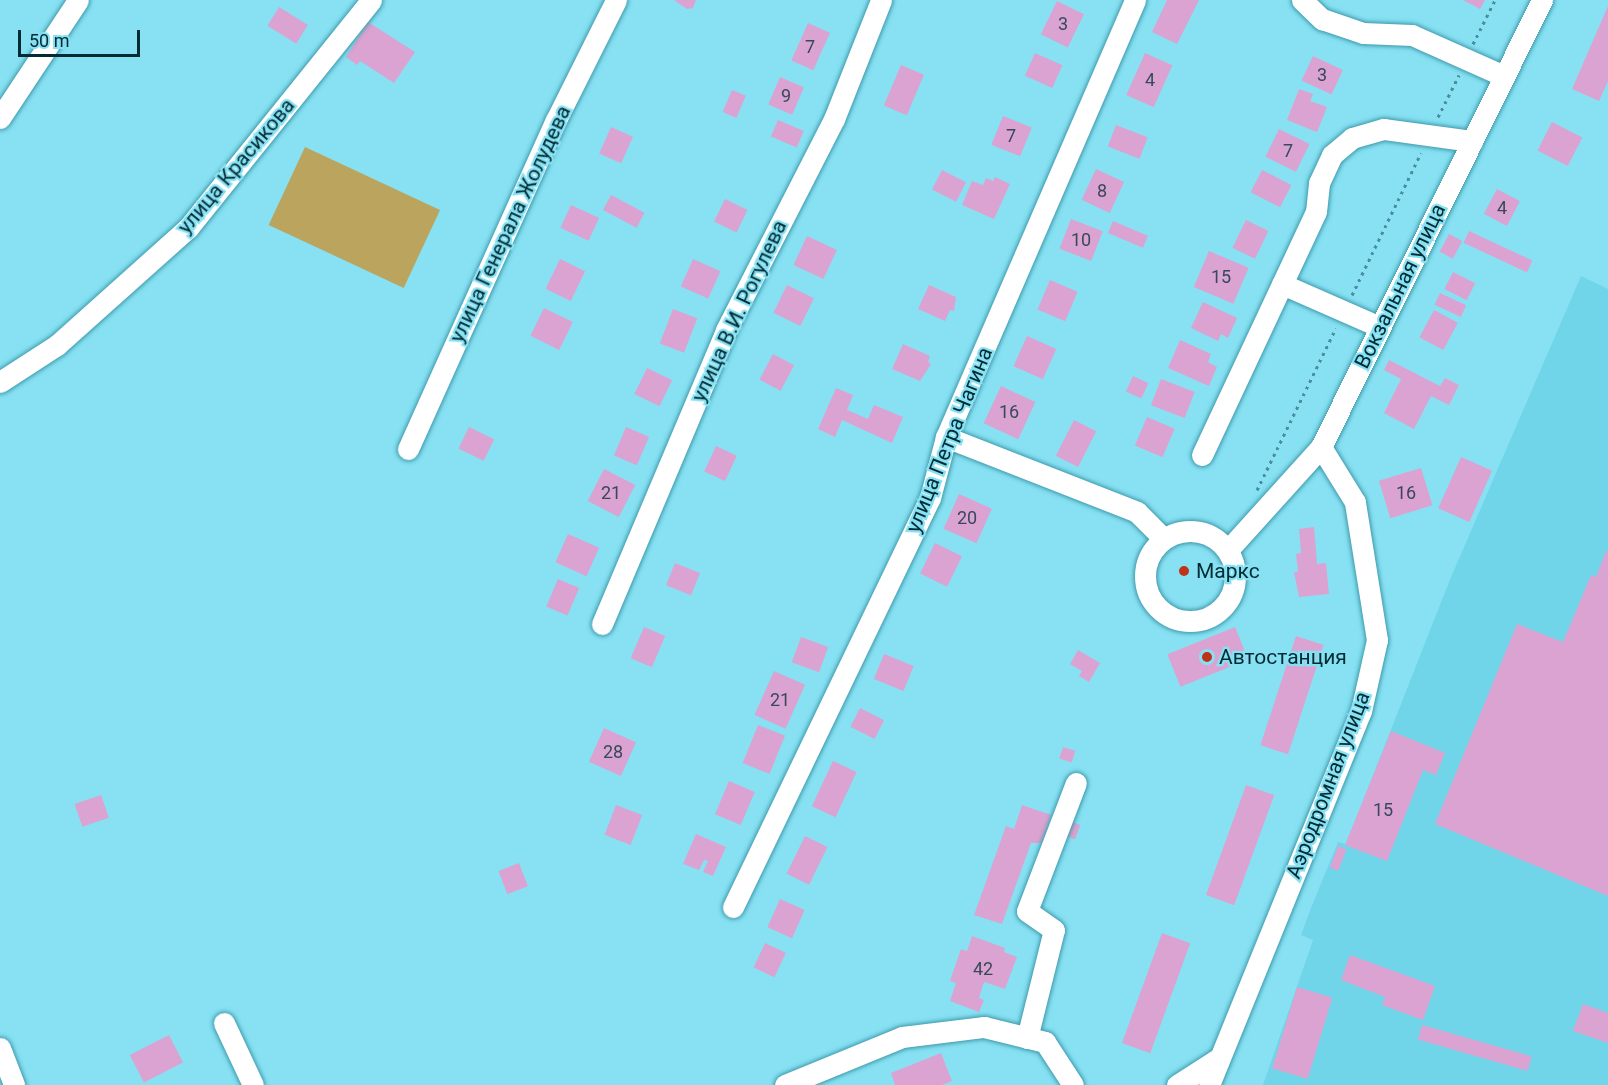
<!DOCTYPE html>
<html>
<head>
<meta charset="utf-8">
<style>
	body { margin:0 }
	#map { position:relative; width:1608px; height:1085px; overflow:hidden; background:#87e1f3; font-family:Roboto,sans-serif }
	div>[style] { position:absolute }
	.built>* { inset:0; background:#70d5e9 }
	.green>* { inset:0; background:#baa45e; transform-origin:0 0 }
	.building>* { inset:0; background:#dba3d1; transform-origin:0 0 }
	.path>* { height:3px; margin-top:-1.5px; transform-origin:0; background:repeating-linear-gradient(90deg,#4a8d9b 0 3px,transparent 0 7.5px) }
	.roads { filter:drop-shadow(0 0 2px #3e9aac) drop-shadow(0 0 2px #3e9aac) }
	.minor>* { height:21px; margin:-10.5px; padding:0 10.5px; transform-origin:10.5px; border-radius:10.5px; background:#fff }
	.minor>.ring { margin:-10.5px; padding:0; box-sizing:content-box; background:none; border:21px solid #fff; border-radius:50% }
	.dots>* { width:16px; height:16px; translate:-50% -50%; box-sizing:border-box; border:3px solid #87e1f3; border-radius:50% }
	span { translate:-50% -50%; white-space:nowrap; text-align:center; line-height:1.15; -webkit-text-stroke:4.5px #87e1f3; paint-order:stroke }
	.number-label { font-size:18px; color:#38495a }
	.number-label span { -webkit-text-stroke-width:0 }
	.street-label { font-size:21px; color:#022b33 }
	.poi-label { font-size:21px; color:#022b33 }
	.left { translate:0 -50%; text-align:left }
	.scale { position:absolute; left:18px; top:30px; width:122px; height:27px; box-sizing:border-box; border:3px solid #022b33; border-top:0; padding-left:8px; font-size:18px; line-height:21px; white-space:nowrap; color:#022b33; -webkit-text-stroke:4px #87e1f3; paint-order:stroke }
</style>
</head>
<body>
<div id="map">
	<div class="built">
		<i style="clip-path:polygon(1581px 276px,1608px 289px,1608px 1085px,1263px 1085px,1313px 940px,1301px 935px,1311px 908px,1338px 842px,1346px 844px,1449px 582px)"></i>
	</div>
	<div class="green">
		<i style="left:305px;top:147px;width:149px;height:86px;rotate:25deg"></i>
	</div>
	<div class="building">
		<i style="clip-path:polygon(674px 0,696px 0,693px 8px,687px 9px)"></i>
		<i style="clip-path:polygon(1167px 0,1199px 0,1177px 44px,1152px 32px)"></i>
		<i style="clip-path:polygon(1463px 0,1485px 0,1480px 9px)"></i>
		<i style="left:1057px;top:1px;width:30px;height:37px;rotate:26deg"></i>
		<i style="clip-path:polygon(1608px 6px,1608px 81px,1599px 101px,1572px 89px)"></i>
		<i style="left:279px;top:7px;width:34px;height:22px;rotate:32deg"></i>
		<i style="clip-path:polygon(368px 22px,415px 52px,394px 83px,360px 61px,357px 65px,346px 57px)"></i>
		<i style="left:808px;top:23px;width:24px;height:41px;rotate:24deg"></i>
		<i style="left:1035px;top:53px;width:30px;height:25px;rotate:24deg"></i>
		<i style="left:1145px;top:53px;width:30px;height:46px;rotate:24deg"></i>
		<i style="left:1313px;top:56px;width:33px;height:27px;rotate:25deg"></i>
		<i style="left:901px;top:65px;width:25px;height:44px;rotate:23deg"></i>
		<i style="left:780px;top:77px;width:26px;height:30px;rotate:23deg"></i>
		<i style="clip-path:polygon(1299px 89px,1313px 94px,1310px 101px,1327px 107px,1317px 132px,1287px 120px)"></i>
		<i style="left:732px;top:90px;width:15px;height:24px;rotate:23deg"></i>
		<i style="left:1003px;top:116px;width:31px;height:31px;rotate:22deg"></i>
		<i style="left:778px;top:120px;width:28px;height:18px;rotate:23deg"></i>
		<i style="left:1552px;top:122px;width:34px;height:32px;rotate:27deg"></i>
		<i style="left:1116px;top:125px;width:34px;height:23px;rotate:21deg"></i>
		<i style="left:611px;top:127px;width:24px;height:29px;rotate:24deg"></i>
		<i style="left:1279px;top:129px;width:34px;height:31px;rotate:26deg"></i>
		<i style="left:1096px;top:169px;width:31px;height:34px;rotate:25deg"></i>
		<i style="left:942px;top:170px;width:27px;height:22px;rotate:27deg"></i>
		<i style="left:1262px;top:170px;width:33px;height:25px;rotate:27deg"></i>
		<i style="clip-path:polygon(995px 177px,1010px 184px,994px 219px,962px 205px,972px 181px,983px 185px,986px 178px,993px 181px)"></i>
		<i style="left:1497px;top:189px;width:26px;height:28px;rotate:28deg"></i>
		<i style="left:611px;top:195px;width:38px;height:17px;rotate:28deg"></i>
		<i style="left:725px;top:199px;width:25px;height:25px;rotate:26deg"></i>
		<i style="left:571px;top:205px;width:31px;height:25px;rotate:25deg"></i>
		<i style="left:1071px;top:219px;width:34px;height:32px;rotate:21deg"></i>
		<i style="left:1246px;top:220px;width:25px;height:31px;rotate:26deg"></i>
		<i style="left:1113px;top:221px;width:38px;height:13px;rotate:23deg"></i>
		<i style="left:1469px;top:231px;width:70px;height:13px;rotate:25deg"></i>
		<i style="left:1449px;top:234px;width:15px;height:20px;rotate:28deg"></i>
		<i style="left:807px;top:236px;width:33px;height:32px;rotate:25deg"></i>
		<i style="left:1209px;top:251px;width:43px;height:39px;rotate:23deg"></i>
		<i style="left:560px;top:259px;width:28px;height:33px;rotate:26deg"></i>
		<i style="left:693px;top:259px;width:30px;height:30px;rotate:24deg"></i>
		<i style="left:1453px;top:272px;width:25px;height:19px;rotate:27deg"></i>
		<i style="left:1050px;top:280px;width:30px;height:32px;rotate:23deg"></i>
		<i style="left:787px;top:285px;width:30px;height:31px;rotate:26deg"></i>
		<i style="clip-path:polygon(929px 285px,956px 297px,954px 311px,950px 310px,945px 321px,918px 309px)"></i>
		<i style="left:1440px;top:293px;width:29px;height:13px;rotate:25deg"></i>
		<i style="clip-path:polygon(1203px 302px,1237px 318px,1228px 338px,1221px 334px,1218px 341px,1191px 328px)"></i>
		<i style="left:544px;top:308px;width:32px;height:31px;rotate:26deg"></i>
		<i style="left:673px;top:309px;width:26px;height:37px;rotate:21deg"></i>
		<i style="left:1434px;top:310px;width:27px;height:31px;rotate:28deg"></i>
		<i style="left:1027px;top:336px;width:32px;height:33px;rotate:24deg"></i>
		<i style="clip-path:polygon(1180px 340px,1211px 354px,1208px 362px,1217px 367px,1209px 386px,1168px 368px)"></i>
		<i style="clip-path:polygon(903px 344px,930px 356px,928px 362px,931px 364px,920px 381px,892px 369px)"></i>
		<i style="left:773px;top:354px;width:24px;height:29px;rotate:28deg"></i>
		<i style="clip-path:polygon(1389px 360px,1440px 386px,1445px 378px,1459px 385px,1449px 405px,1431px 396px,1414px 429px,1384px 413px,1401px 379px,1384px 370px)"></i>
		<i style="left:647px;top:368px;width:28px;height:29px;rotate:26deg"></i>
		<i style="left:1133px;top:376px;width:17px;height:17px;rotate:25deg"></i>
		<i style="left:1161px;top:379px;width:36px;height:28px;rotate:21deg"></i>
		<i style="left:1001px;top:386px;width:38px;height:41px;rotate:25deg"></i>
		<i style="clip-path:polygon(836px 388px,853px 395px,847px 410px,868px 419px,874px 405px,903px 417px,892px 443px,842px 420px,835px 437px,818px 429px)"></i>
		<i style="left:1147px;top:417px;width:30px;height:31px;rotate:23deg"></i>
		<i style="left:1074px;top:420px;width:25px;height:40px;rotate:27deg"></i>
		<i style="left:469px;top:427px;width:28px;height:24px;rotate:26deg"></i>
		<i style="left:626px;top:427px;width:25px;height:31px;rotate:23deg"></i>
		<i style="left:716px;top:446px;width:23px;height:28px;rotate:25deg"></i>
		<i style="left:1461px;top:457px;width:34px;height:56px;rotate:24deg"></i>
		<i style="left:1421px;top:468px;width:39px;height:44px;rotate:73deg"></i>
		<i style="left:604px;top:469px;width:35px;height:36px;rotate:27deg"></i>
		<i style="left:959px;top:494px;width:36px;height:38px;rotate:24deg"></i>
		<i style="clip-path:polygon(1314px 527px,1317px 564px,1326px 563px,1329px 594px,1299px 597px,1294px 572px,1298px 572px,1296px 554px,1301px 553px,1299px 529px)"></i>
		<i style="left:568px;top:534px;width:34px;height:31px;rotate:24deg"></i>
		<i style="left:935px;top:543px;width:30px;height:34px;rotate:26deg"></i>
		<i style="clip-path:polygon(1606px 551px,1608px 552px,1608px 896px,1435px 824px,1517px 624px,1563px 642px,1591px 575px,1596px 577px)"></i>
		<i style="left:675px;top:563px;width:27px;height:24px;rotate:22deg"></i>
		<i style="left:558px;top:579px;width:23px;height:30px;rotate:23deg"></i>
		<i style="left:644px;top:627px;width:23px;height:34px;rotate:23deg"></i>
		<i style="left:1235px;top:627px;width:35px;height:73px;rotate:68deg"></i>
		<i style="left:1296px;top:636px;width:29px;height:115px;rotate:18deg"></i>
		<i style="left:801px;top:637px;width:29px;height:27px;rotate:20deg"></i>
		<i style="clip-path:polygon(1078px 650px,1100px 663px,1089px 682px,1079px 676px,1082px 671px,1070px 664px)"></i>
		<i style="left:884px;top:654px;width:32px;height:27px;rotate:22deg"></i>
		<i style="left:774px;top:671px;width:34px;height:48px;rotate:24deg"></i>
		<i style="left:860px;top:708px;width:27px;height:21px;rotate:27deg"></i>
		<i style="left:758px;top:725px;width:29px;height:41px;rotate:22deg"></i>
		<i style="left:604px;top:728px;width:35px;height:37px;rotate:24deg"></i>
		<i style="clip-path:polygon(1391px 731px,1445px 753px,1436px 775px,1423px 770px,1387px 861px,1345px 845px)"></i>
		<i style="left:1063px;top:747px;width:13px;height:12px;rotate:18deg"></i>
		<i style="left:833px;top:761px;width:26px;height:50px;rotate:25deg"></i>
		<i style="left:729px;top:781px;width:28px;height:36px;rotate:23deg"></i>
		<i style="left:1246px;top:785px;width:30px;height:117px;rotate:20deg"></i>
		<i style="left:101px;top:795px;width:24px;height:28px;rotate:71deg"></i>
		<i style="left:616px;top:805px;width:28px;height:32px;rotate:21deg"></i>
		<i style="clip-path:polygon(1022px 805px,1051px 815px,1042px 843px,1031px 843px,1002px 924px,974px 915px,1006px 826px,1014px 829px)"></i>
		<i style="left:1069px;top:821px;width:12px;height:15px;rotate:20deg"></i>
		<i style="clip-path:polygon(696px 834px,726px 847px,713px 876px,703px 872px,708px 861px,704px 860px,699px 870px,683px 864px)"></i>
		<i style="left:805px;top:836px;width:25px;height:42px;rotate:26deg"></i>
		<i style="left:1338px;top:846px;width:9px;height:23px;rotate:21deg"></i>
		<i style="left:519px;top:863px;width:25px;height:22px;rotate:69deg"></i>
		<i style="left:780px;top:899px;width:27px;height:31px;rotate:24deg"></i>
		<i style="left:1162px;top:933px;width:30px;height:117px;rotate:20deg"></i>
		<i style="clip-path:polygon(972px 936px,1005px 948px,1004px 952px,1017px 957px,1005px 989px,984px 982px,979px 998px,984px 1000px,979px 1012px,950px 1001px,956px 983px,950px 981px,961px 949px,967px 951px)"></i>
		<i style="left:765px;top:943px;width:23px;height:27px;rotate:25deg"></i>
		<i style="clip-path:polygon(1350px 955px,1435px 986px,1423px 1020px,1382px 1005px,1385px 997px,1341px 980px)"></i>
		<i style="left:1297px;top:987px;width:37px;height:85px;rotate:17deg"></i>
		<i style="clip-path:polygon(1583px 1004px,1608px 1013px,1608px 1043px,1573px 1031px)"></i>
		<i style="left:1422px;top:1025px;width:114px;height:15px;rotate:16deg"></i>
		<i style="left:169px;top:1035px;width:31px;height:44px;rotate:63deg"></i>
		<i style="clip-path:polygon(941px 1053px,952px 1081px,942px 1085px,895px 1085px,891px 1073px)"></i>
	</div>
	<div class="path">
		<i style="left:1473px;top:44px;width:49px;rotate:-63.4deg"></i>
		<i style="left:1438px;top:117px;width:47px;rotate:-63.4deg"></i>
		<i style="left:1352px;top:295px;width:158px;rotate:-64.1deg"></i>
		<i style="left:1257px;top:490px;width:180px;rotate:-64deg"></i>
	</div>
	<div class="roads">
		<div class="minor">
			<i style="left:1302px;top:0;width:28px;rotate:44deg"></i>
			<i style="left:1322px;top:19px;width:43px;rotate:18.9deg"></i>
			<i style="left:1363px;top:33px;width:49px;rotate:2.3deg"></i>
			<i style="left:1412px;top:35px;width:101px;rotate:24deg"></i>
			<i style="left:0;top:118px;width:141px;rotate:-56.5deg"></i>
			<i style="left:1282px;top:284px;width:107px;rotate:23.7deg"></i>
			<i style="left:0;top:382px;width:68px;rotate:-33deg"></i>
			<i style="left:57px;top:345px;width:176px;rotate:-41.8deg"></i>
			<i style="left:188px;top:228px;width:292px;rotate:-51.2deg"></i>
			<i style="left:946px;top:437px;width:205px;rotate:21.4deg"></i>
			<i style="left:1137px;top:512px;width:38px;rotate:45deg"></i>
			<i style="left:408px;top:449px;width:361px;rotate:-65.8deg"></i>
			<i style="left:556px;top:120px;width:134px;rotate:-63.4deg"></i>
			<i style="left:1202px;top:455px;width:268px;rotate:-64.9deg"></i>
			<i style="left:1316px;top:212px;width:29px;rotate:-84deg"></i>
			<i style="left:1319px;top:183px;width:31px;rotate:-65deg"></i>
			<i style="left:1332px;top:155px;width:26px;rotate:-40deg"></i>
			<i style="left:1352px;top:138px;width:33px;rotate:-16deg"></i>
			<i style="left:1384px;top:129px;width:89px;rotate:7.8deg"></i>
			<i class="ring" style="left:1145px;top:531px;width:69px;height:69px"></i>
			<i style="left:1228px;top:550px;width:139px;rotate:-47.9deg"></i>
			<i style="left:1321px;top:447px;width:499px;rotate:-63.7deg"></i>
			<i style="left:602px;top:624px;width:319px;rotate:-67.1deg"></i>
			<i style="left:726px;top:330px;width:237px;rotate:-62.9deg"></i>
			<i style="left:834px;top:119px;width:128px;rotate:-68.4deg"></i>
			<i style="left:733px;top:907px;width:454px;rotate:-64.3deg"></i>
			<i style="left:930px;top:498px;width:63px;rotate:-75.3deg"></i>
			<i style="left:946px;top:437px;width:476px;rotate:-66.6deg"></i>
			<i style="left:224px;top:1023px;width:68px;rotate:64.9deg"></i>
			<i style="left:1027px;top:1038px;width:111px;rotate:-76deg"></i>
			<i style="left:1054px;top:930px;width:33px;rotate:-145deg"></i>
			<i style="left:1027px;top:911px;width:137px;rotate:-69.1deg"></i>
			<i style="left:0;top:1048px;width:40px;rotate:69deg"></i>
			<i style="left:785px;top:1085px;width:126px;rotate:-22.3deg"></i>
			<i style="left:902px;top:1037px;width:83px;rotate:-7deg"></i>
			<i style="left:984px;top:1027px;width:63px;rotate:13.8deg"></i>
			<i style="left:1045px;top:1042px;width:51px;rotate:56.9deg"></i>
			<i style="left:1177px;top:1085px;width:50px;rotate:-32.7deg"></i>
			<i style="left:1209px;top:1085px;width:404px;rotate:-67.9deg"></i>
			<i style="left:1361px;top:711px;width:73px;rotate:-77.3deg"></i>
			<i style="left:1377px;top:640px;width:140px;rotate:-99.1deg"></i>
			<i style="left:1355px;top:502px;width:65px;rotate:-121.7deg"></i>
		</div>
	</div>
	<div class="dots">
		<i style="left:1184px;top:571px;background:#be3319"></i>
		<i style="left:1207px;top:657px;background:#be3319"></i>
	</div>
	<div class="number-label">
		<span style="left:1063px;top:24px">3</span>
		<span style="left:810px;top:47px">7</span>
		<span style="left:1322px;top:75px">3</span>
		<span style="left:1150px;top:80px">4</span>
		<span style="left:786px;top:96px">9</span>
		<span style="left:1011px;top:136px">7</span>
		<span style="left:1288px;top:151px">7</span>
		<span style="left:1102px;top:191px">8</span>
		<span style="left:1502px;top:208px">4</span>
		<span style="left:1081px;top:240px">10</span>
		<span style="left:1221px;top:277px">15</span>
		<span style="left:1009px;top:412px">16</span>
		<span style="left:611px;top:493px">21</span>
		<span style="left:1406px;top:493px">16</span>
		<span style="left:967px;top:518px">20</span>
		<span style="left:780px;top:700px">21</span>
		<span style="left:613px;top:752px">28</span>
		<span style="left:1383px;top:810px">15</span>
		<span style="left:983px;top:969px">42</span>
	</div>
	<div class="street-label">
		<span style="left:236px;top:166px;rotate:-50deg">улица Красикова</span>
		<span style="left:510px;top:224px;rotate:-65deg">улица Генерала Жолудева</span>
		<span style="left:1400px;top:286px;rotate:-64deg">Вокзальная улица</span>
		<span style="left:739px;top:311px;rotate:-65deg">улица В.И. Рогулева</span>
		<span style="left:949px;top:440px;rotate:-68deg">улица Петра Чагина</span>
		<span style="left:1328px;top:785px;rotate:-69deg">Аэродромная улица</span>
	</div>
	<div class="poi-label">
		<span class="left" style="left:1196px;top:571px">Маркс</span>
		<span class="left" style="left:1219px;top:657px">Автостанция</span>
	</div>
	<div class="scale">50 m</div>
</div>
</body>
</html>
